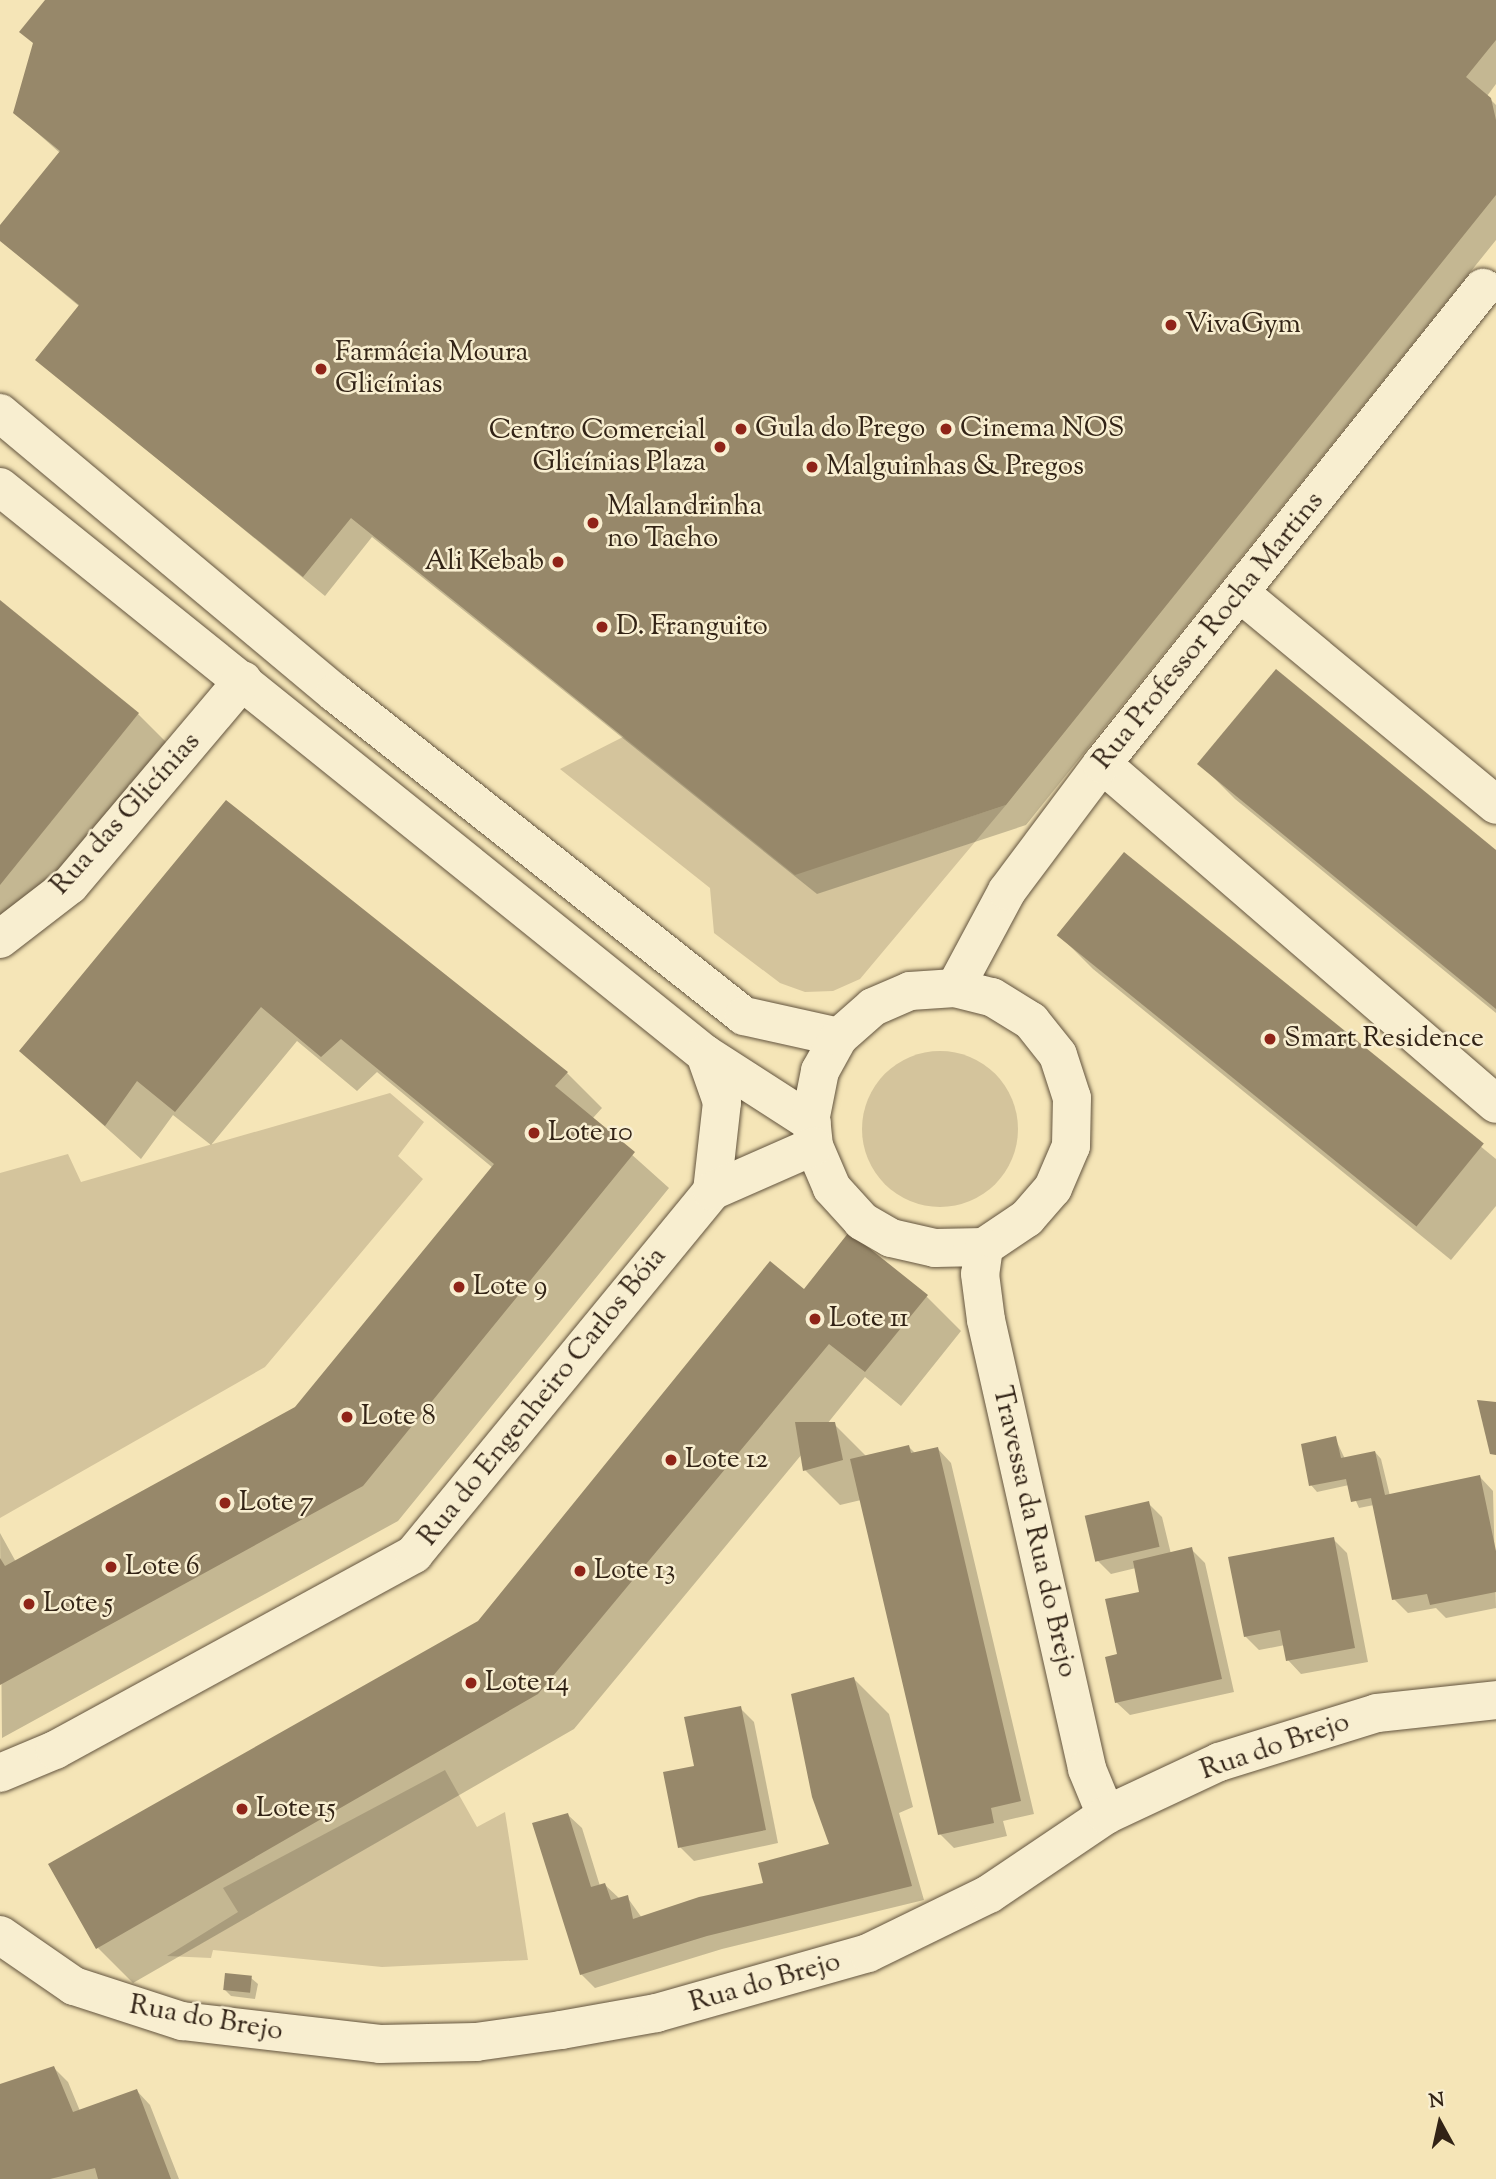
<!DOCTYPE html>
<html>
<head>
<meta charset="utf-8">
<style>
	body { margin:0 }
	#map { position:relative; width:1496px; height:2179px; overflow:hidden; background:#f5e5b7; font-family:"Sorts Mill Goudy",serif }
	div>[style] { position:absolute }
	.green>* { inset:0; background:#d4c49c }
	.round { border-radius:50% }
	.shadow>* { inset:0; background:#0003 }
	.building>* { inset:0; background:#97886a; transform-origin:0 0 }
	.roads { filter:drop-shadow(0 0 2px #63543e) drop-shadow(0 0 2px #63543e) }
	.minor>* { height:38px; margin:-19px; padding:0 19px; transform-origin:19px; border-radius:19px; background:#f8eed0 }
	.dots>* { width:19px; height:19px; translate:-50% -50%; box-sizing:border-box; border:4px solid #f8eed0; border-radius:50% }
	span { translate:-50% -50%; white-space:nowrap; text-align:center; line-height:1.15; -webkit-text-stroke:5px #f8eed0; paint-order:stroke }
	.poi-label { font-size:28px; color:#322316 }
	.left { translate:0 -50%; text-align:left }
	.right { translate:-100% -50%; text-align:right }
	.street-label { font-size:28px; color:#322316 }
	.north { position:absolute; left:1405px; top:2088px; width:70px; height:70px; -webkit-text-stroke:5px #f8eed0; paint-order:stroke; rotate:352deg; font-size:19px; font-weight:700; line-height:28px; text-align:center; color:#322316 }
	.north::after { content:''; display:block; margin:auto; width:24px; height:32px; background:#322316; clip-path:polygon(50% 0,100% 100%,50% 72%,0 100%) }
</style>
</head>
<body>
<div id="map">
	<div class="green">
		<i style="clip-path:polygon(623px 737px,859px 853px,1006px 805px,860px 979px,833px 991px,805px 992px,780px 983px,714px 933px,710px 888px,560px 769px)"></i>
		<i class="round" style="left:862px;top:1051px;width:156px;height:156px"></i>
		<i style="clip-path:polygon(390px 1093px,424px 1122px,398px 1156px,423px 1179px,265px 1367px,0 1518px,0 1173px,68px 1154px,81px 1182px)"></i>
		<i style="clip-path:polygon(445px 1770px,477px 1827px,505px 1812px,528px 1960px,382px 1967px,213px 1950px,211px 1958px,167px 1956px,238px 1912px,223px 1888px)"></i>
	</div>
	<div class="shadow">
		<i style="clip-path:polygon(48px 0,1496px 0,1496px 84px,1487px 96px,1496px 105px,1496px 240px,1026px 825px,817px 894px,372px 537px,325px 596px,37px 360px,80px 307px,0 240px,0 227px,60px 153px,15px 113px)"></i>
		<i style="clip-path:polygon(0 602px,138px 714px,173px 749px,0 941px)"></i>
		<i style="clip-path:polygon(1200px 764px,1496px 852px,1496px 1013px,1235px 799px)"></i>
		<i style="clip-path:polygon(227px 802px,567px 1073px,602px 1108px,592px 1119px,669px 1188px,398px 1521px,2px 1738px,0 1533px,16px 1562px,296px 1408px,493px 1168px,377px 1072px,357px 1091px,297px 1041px,211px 1145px,173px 1115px,141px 1159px,21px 1051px)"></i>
		<i style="clip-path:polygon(1124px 854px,1496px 1159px,1496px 1206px,1451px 1260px,1093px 969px,1058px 934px)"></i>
		<i style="clip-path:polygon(804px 1291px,926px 1296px,961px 1331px,901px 1406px,865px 1377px,827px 1424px,834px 1424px,867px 1457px,909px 1447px,916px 1454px,938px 1449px,951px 1463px,1034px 1814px,1003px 1821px,1007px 1836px,954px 1848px,940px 1834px,861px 1500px,840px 1505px,805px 1470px,802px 1454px,574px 1729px,133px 1983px,98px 1948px,479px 1622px)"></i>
		<i style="clip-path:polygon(1335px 1438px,1345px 1459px,1375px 1452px,1381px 1459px,1390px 1496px,1480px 1477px,1493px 1491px,1496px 1608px,1446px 1618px,1436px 1608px,1408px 1613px,1394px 1599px,1374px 1505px,1359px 1508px,1349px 1485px,1317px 1492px,1311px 1485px)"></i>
		<i style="clip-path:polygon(1148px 1503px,1162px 1517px,1171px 1554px,1191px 1549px,1205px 1563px,1234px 1692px,1130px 1715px,1116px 1702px,1119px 1655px,1142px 1594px,1136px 1568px,1111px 1574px,1097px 1560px)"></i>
		<i style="clip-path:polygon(1333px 1539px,1347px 1553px,1368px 1662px,1301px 1674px,1288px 1660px,1285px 1645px,1259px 1650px,1245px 1636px)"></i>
		<i style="clip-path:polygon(854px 1679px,889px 1714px,913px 1807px,899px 1813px,924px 1900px,722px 1949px,595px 1988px,581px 1974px,568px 1815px,582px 1828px,600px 1886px,605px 1885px,620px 1899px,627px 1897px,642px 1918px,765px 1885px,831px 1845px)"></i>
		<i style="clip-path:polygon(740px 1708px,754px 1722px,778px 1843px,694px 1861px,680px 1847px,696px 1767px)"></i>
		<i style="clip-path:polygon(251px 1978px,258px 1984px,255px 1999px,231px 1996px,225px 1990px)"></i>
		<i style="clip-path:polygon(54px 2068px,68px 2082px,80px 2111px,137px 2091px,150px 2105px,179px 2179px,0 2179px,0 2086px)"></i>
	</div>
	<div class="building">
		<i style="clip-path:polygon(45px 0,1496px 0,1496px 40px,1466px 77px,1491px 98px,1496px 120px,1496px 195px,1006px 805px,795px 875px,351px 518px,303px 577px,35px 360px,79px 305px,0 241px,0 225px,60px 151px,13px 113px,33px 43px,19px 32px)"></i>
		<i style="clip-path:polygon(0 600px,139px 713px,0 885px)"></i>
		<i style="clip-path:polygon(1276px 669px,1496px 850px,1496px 1009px,1197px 764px)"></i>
		<i style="clip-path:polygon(226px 800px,568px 1072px,555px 1086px,635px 1152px,363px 1486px,0 1685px,0 1558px,5px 1566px,295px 1407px,494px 1164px,341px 1039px,321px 1057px,261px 1007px,175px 1112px,137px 1081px,105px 1126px,19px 1051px)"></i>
		<i style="left:1124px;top:852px;width:463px;height:107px;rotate:39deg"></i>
		<i style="clip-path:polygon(849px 1232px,928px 1295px,865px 1372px,829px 1344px,538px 1694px,96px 1949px,48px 1864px,478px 1621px,770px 1261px,804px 1289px)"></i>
		<i style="clip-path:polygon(1477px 1400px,1496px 1402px,1496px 1455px,1490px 1454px)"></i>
		<i style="clip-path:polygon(795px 1422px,835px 1422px,843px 1460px,803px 1471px)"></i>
		<i style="clip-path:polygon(1336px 1436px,1341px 1458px,1375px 1451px,1385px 1495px,1480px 1475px,1496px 1551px,1496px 1592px,1430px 1605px,1427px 1594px,1392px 1600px,1371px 1498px,1351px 1502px,1346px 1479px,1309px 1486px,1301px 1444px)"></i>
		<i style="clip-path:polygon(909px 1445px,911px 1453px,938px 1447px,1021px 1801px,991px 1808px,994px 1823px,938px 1835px,850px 1459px)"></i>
		<i style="left:1149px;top:1501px;width:47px;height:66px;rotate:77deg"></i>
		<i style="clip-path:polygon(1334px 1537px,1355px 1648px,1286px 1661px,1280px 1630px,1244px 1637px,1228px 1557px)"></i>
		<i style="clip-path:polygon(1192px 1547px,1222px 1679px,1115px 1703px,1105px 1657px,1117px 1654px,1105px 1599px,1139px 1592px,1133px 1561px)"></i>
		<i style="clip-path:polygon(854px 1677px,912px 1886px,707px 1936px,580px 1975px,532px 1823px,568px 1813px,591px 1887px,605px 1883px,611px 1900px,628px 1895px,633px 1919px,699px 1897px,763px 1883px,758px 1863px,829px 1844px,812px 1797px,791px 1694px)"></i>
		<i style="clip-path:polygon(741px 1706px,766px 1830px,678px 1848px,663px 1772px,694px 1766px,684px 1717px)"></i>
		<i style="left:225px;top:1973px;width:27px;height:17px;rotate:6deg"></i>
		<i style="clip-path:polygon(54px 2066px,73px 2112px,137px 2089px,171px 2179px,98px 2179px,95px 2168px,50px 2179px,0 2179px,0 2084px)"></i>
	</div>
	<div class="roads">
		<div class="minor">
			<i style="left:0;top:413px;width:437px;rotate:39.9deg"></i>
			<i style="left:335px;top:693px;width:521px;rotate:38.3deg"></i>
			<i style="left:744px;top:1016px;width:97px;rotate:12.5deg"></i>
			<i style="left:0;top:487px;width:905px;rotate:38.81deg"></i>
			<i style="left:705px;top:1054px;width:127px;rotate:32.8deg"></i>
			<i style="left:1240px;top:593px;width:332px;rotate:39.6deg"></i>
			<i style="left:1102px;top:764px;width:520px;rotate:40.79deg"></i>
			<i style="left:0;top:939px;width:88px;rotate:-37.6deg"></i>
			<i style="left:70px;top:885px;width:268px;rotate:-49.8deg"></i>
			<i style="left:955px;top:988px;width:110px;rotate:-61.8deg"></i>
			<i style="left:1007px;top:891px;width:159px;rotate:-53.2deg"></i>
			<i style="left:1102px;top:764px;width:610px;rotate:-51.33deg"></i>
			<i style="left:955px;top:988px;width:38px;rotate:14deg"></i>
			<i style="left:992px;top:997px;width:46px;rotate:31.6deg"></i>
			<i style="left:1031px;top:1021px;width:43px;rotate:51.5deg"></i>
			<i style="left:1058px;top:1055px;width:45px;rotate:72deg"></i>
			<i style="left:1072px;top:1098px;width:48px;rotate:91.2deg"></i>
			<i style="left:1071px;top:1146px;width:46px;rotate:113.2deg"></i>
			<i style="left:1053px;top:1188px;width:40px;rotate:131deg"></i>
			<i style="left:1027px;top:1218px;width:52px;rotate:146deg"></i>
			<i style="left:984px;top:1247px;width:49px;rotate:178.8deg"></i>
			<i style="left:935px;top:1248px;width:45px;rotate:-167.2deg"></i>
			<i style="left:891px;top:1238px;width:34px;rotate:-150deg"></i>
			<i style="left:862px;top:1221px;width:45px;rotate:-132.3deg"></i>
			<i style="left:832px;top:1188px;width:46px;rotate:-113.2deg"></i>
			<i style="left:814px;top:1146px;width:30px;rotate:-96deg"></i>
			<i style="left:811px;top:1116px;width:46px;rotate:-78.7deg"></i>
			<i style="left:820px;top:1071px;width:39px;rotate:-61deg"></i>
			<i style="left:839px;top:1037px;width:45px;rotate:-41.4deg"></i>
			<i style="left:873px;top:1007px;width:40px;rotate:-23.4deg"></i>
			<i style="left:910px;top:991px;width:45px;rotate:-3.8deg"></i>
			<i style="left:705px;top:1054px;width:51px;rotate:70.5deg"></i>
			<i style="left:722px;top:1102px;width:90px;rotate:96.4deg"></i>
			<i style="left:984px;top:1247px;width:27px;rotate:98deg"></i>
			<i style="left:980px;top:1274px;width:46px;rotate:82.6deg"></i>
			<i style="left:986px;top:1320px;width:460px;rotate:77.3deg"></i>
			<i style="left:1087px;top:1769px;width:50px;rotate:67.6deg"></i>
			<i style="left:0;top:1773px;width:60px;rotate:-22.7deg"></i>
			<i style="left:55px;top:1750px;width:409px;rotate:-28.6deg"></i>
			<i style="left:414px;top:1554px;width:470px;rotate:-50.6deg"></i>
			<i style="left:712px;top:1191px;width:111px;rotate:-23.8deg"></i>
			<i style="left:0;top:1935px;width:90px;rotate:34.6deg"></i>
			<i style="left:74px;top:1986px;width:114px;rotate:18deg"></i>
			<i style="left:182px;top:2021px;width:199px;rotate:6.6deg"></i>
			<i style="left:380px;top:2044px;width:96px;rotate:-1.2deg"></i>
			<i style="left:476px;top:2042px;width:86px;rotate:-8deg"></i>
			<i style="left:561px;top:2030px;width:97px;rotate:-10.1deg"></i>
			<i style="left:656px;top:2013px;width:220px;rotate:-15.8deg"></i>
			<i style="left:868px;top:1953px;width:135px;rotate:-26deg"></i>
			<i style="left:989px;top:1894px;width:141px;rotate:-34deg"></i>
			<i style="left:1106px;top:1815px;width:125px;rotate:-25.1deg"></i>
			<i style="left:1219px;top:1762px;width:165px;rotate:-17.2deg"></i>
			<i style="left:1377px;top:1713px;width:120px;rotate:-6.2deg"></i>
		</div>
	</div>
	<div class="dots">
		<i style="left:1171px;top:325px;background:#8f2418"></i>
		<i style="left:321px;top:369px;background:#8f2418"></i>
		<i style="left:741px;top:429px;background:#8f2418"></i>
		<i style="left:946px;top:429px;background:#8f2418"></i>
		<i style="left:720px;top:447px;background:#8f2418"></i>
		<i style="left:812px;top:467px;background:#8f2418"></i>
		<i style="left:593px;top:523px;background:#8f2418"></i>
		<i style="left:558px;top:562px;background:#8f2418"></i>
		<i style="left:602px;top:627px;background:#8f2418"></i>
		<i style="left:1270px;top:1039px;background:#8f2418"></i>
		<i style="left:534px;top:1133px;background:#8f2418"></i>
		<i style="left:459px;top:1287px;background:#8f2418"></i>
		<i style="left:815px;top:1319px;background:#8f2418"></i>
		<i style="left:347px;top:1417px;background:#8f2418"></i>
		<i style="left:671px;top:1460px;background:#8f2418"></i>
		<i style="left:225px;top:1503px;background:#8f2418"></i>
		<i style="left:111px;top:1567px;background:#8f2418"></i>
		<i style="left:580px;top:1571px;background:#8f2418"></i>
		<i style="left:29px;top:1604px;background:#8f2418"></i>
		<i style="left:471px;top:1683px;background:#8f2418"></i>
		<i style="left:242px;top:1809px;background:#8f2418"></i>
	</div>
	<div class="poi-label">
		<span class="left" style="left:1185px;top:325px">VivaGym</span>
		<span class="left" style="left:335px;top:369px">Farmácia Moura<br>Glicínias</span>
		<span class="left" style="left:755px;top:429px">Gula do Prego</span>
		<span class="left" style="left:960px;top:429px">Cinema NOS</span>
		<span class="right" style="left:706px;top:447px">Centro Comercial<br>Glicínias Plaza</span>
		<span class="left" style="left:826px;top:467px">Malguinhas &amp; Pregos</span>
		<span class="left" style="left:607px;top:523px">Malandrinha<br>no Tacho</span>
		<span class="right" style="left:544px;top:562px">Ali Kebab</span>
		<span class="left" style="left:616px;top:627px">D. Franguito</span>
		<span class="left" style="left:1284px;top:1039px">Smart Residence</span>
		<span class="left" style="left:548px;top:1133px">Lote 10</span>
		<span class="left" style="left:473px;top:1287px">Lote 9</span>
		<span class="left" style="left:829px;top:1319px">Lote 11</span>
		<span class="left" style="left:361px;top:1417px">Lote 8</span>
		<span class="left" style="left:685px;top:1460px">Lote 12</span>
		<span class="left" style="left:239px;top:1503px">Lote 7</span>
		<span class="left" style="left:125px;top:1567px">Lote 6</span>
		<span class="left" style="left:594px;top:1571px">Lote 13</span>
		<span class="left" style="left:43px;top:1604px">Lote 5</span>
		<span class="left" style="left:485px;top:1683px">Lote 14</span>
		<span class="left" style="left:256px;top:1809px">Lote 15</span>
	</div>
	<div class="street-label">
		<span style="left:1209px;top:631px;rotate:-51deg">Rua Professor Rocha Martins</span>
		<span style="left:126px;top:814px;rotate:-48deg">Rua das Glicínias</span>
		<span style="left:543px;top:1397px;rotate:-51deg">Rua do Engenheiro Carlos Bóia</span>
		<span style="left:1034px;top:1532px;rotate:77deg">Travessa da Rua do Brejo</span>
		<span style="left:1275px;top:1747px;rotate:-19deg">Rua do Brejo</span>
		<span style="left:765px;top:1983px;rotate:-16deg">Rua do Brejo</span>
		<span style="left:206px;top:2019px;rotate:10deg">Rua do Brejo</span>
	</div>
	<div class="north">N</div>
</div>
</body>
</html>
